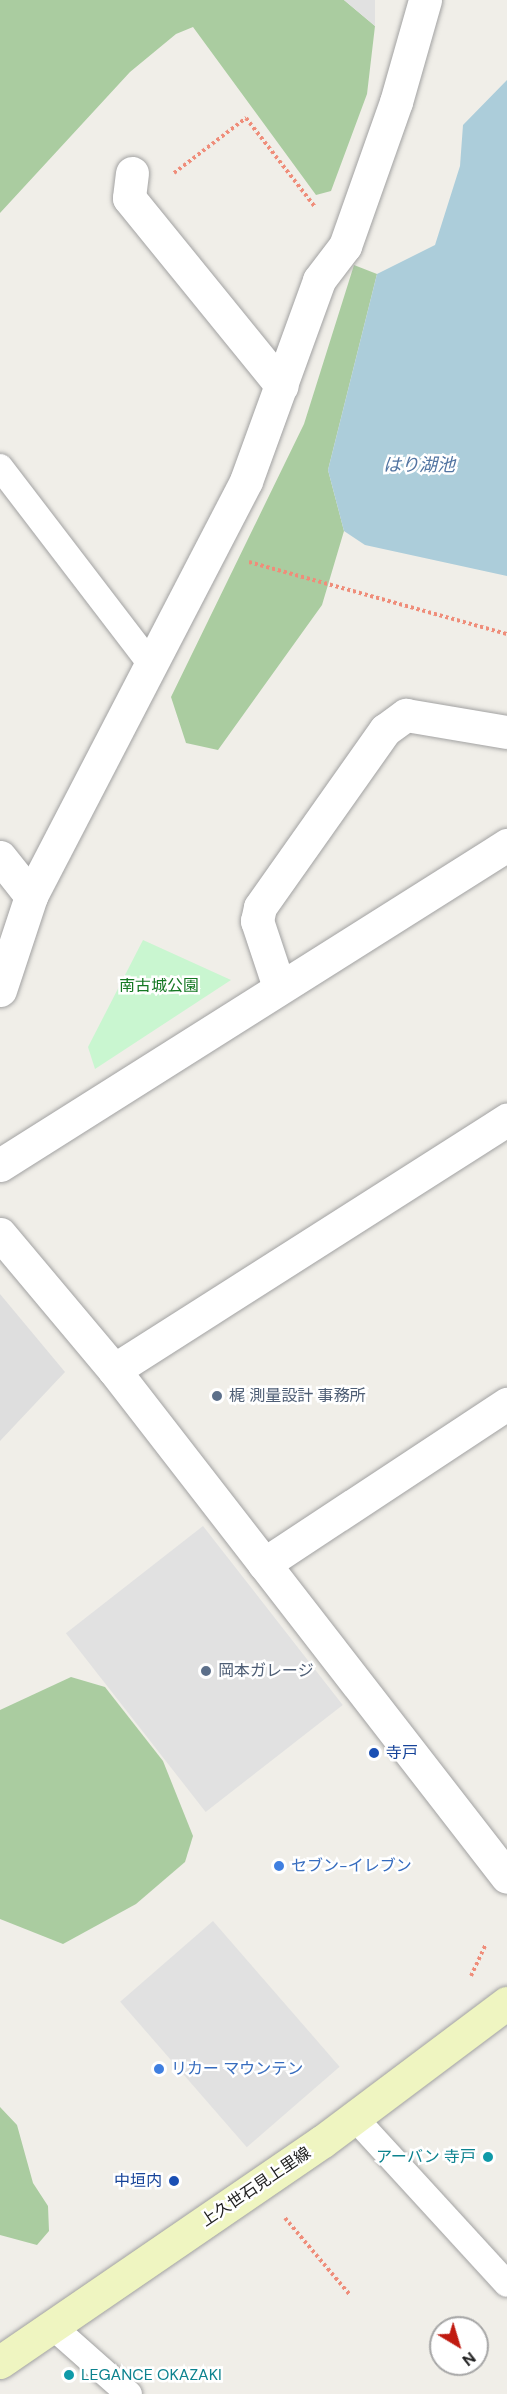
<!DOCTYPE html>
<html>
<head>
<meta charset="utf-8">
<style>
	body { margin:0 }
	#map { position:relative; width:507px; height:2394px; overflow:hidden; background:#f0eee8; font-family:"DM Sans","Noto Sans JP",sans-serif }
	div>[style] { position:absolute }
	.residential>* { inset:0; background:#dedede }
	.forest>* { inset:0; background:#aacca0 }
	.park>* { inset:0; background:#c9f6d0 }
	.parking>* { inset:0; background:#e1e1e1; transform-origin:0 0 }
	.water>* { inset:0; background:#accdda }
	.path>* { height:4px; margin-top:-2px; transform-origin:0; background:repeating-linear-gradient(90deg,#ef8d7a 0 3px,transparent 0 6px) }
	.roads { filter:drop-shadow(0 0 2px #a2a2a2) drop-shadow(0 0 2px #a2a2a2) }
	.service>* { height:26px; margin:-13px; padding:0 13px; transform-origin:13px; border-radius:13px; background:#fff }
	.minor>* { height:33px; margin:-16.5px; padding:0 16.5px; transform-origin:16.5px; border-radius:16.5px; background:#fff }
	.tertiary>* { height:33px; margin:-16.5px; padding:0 16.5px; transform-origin:16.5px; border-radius:16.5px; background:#fff }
	.secondary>* { height:33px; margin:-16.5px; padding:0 16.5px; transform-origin:16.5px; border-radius:16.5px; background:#eff5c1 }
	.dots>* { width:16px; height:16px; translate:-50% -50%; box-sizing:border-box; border:3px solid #fff; border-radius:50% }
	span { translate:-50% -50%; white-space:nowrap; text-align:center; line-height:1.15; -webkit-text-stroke:5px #fff; paint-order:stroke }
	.park-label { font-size:16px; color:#157823 }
	.service-label { font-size:16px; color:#4e5e75 }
	.left { translate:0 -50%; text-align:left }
	.transit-label { font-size:16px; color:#164399 }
	.right { translate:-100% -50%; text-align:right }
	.shop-label { font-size:16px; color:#366cbe }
	.culture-label { font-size:16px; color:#0d838f }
	.street-label { font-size:16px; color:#212121 }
	.water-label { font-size:18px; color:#5174a1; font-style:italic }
	.north { position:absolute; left:429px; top:2316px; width:60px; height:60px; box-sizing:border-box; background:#fff; border:2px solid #a6a6a6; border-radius:50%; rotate:142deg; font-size:16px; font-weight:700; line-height:24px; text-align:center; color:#212121 }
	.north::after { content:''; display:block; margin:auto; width:21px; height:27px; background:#c01b11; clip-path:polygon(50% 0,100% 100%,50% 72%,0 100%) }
</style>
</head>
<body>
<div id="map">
	<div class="residential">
		<i style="clip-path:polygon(0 1294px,65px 1372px,0 1441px)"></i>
	</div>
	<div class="forest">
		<i style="clip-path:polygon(0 0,344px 0,375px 26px,367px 94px,331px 191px,316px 195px,193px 27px,176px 34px,130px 72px,0 213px)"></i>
		<i style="clip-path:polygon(354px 265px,377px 274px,328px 470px,344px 531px,322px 605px,218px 750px,186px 743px,171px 697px,304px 424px)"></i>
		<i style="clip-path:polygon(71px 1677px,105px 1687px,163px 1761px,193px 1836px,185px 1862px,136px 1904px,63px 1944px,0 1919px,0 1710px)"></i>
		<i style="clip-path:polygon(0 2107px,17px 2125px,33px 2183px,48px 2206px,49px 2231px,37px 2245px,0 2235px)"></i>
	</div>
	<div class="park">
		<i style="clip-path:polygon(143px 940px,231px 980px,95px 1069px,88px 1047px)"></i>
	</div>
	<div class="parking">
		<i style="clip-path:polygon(344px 0,375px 0,375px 26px)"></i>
		<i style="left:203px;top:1526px;width:227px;height:174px;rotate:52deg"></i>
		<i style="left:213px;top:1921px;width:193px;height:123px;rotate:49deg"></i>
	</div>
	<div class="water">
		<i style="clip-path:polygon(507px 80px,507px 576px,365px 545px,344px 531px,328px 470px,377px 274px,435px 245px,460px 166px,463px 125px)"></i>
	</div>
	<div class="path">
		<i style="left:174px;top:173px;width:91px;rotate:-37.4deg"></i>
		<i style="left:246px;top:118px;width:113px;rotate:52.2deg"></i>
		<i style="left:249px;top:562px;width:268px;rotate:15.6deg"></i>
		<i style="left:471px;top:1976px;width:35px;rotate:-65deg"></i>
		<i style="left:285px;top:2218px;width:101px;rotate:49.8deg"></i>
	</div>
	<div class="roads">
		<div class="service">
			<i style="left:0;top:467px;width:245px;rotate:52.6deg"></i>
			<i style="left:354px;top:2117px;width:226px;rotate:47.5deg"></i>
			<i style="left:51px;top:2325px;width:104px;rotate:41.5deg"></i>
		</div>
		<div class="minor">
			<i style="left:132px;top:173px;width:25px;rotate:97deg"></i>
			<i style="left:129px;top:198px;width:242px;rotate:50.9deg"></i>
			<i style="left:0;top:857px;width:50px;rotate:51.5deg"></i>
			<i style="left:279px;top:987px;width:70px;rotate:-108.4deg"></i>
			<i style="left:257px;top:921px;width:14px;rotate:-78deg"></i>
			<i style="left:260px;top:907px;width:217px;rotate:-54.8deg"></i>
			<i style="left:385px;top:730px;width:26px;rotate:-36deg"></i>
			<i style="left:406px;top:715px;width:102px;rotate:9.6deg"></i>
			<i style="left:0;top:990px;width:99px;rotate:-71.7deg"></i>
			<i style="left:31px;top:896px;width:467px;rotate:-62.6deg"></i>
			<i style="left:246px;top:481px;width:214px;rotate:-70deg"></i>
			<i style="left:319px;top:280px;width:43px;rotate:-52.6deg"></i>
			<i style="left:345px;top:246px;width:153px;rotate:-70.5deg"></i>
			<i style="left:396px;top:102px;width:106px;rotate:-74.1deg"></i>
			<i style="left:0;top:1165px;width:600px;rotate:-32.26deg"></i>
			<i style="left:114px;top:1370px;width:466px;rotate:-32.5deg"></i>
			<i style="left:264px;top:1564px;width:291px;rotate:-33.4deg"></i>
		</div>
		<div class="tertiary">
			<i style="left:0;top:1234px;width:177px;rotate:50deg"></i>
			<i style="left:114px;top:1370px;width:641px;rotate:52.22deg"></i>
		</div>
		<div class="secondary">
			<i style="left:0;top:2362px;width:391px;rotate:-34.4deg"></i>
			<i style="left:323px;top:2141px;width:230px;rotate:-36.9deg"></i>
		</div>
	</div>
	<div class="dots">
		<i style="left:217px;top:1396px;background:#5c6f8a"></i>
		<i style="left:206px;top:1671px;background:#5c6f8a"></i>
		<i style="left:374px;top:1753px;background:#1a4fb4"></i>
		<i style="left:279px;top:1866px;background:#3f7fe0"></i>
		<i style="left:159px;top:2069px;background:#3f7fe0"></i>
		<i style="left:488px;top:2157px;background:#0f9aa8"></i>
		<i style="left:174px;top:2181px;background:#1a4fb4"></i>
		<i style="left:69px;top:2375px;background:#0f9aa8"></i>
	</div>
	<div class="park-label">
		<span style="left:159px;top:986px">南古城公園</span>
	</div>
	<div class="service-label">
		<span class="left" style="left:229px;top:1396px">梶 測量設計 事務所</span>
		<span class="left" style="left:218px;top:1671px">岡本ガレージ</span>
	</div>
	<div class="transit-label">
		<span class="left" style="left:386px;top:1753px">寺戸</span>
		<span class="right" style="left:162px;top:2181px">中垣内</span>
	</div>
	<div class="shop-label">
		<span class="left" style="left:291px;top:1866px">セブン-イレブン</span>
		<span class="left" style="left:171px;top:2069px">リカー マウンテン</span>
	</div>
	<div class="culture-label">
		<span class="right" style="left:476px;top:2157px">アーバン 寺戸</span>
		<span class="left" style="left:81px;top:2375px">LEGANCE OKAZAKI</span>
	</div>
	<div class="street-label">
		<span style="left:256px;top:2187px;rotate:-34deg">上久世石見上里線</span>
	</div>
	<div class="water-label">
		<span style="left:419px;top:465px">はり湖池</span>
	</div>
	<div class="north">N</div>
</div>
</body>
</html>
